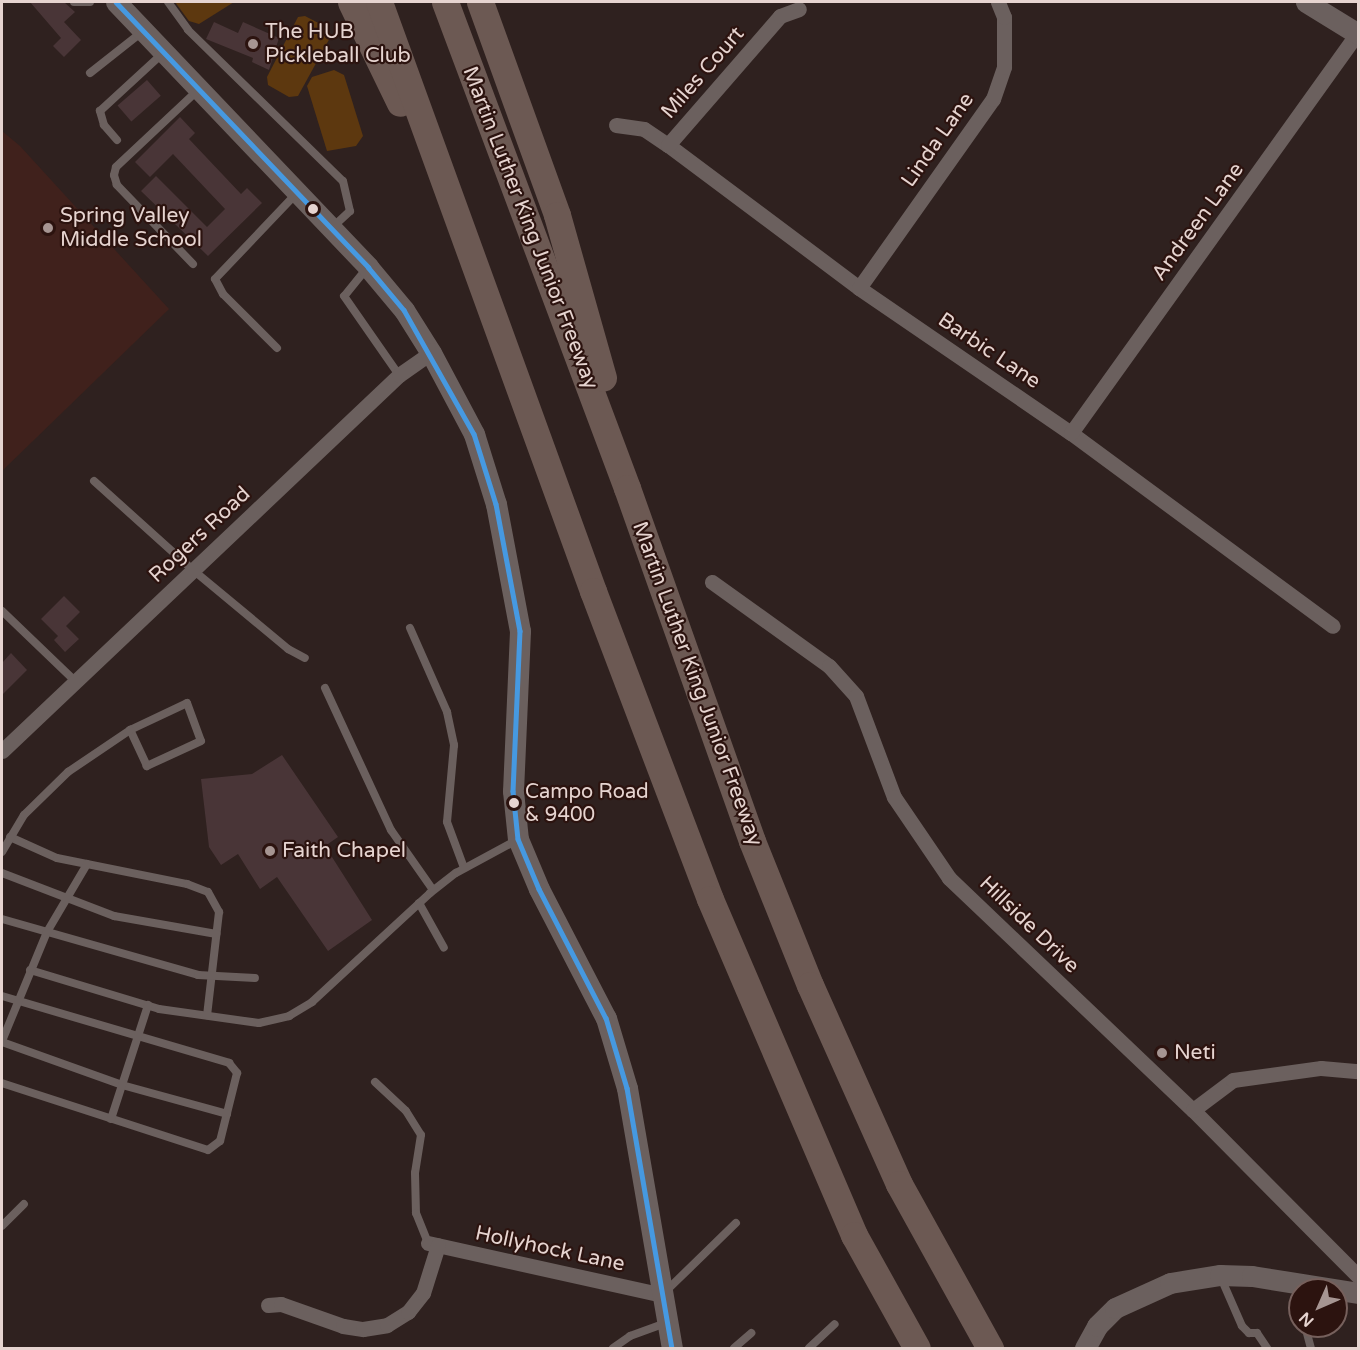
<!DOCTYPE html>
<html>
<head>
<meta charset="utf-8">
<style>
	body { margin:0 }
	#map { position:relative; width:1360px; height:1350px; overflow:hidden; background:#2f211f; font-family:"Varela Round",sans-serif }
	div>[style] { position:absolute }
	.built>* { inset:0; background:#40211c }
	.green>* { inset:0; background:#5d380f }
	.building>* { inset:0; background:#493537; transform-origin:0 0 }
	.lane>* { height:8px; margin:-4px; padding:0 4px; transform-origin:4px; border-radius:4px; background:#6b605e }
	.street>* { height:15px; margin:-7.5px; padding:0 7.5px; transform-origin:7.5px; border-radius:7.5px; background:#6b605e }
	.secondary>* { height:21px; margin:-10.5px; padding:0 10.5px; transform-origin:10.5px; border-radius:10.5px; background:#6b605e }
	.highway>* { height:27px; margin:-13.5px; padding:0 13.5px; transform-origin:13.5px; border-radius:13.5px; background:#6c5953 }
	.bus-1>* { height:4.5px; margin:-2.25px; padding:0 2.25px; transform-origin:2.25px; border-radius:2.25px; background:#4699e1 }
	.dots>* { width:16px; height:16px; translate:-50% -50%; box-sizing:border-box; border:3px solid #2c130f; border-radius:50% }
	span { translate:-50% -50%; white-space:nowrap; text-align:center; line-height:1.15; -webkit-text-stroke:4.5px #2c130f; paint-order:stroke }
	.bus-label { font-size:20px; color:#e6d4d0 }
	.left { translate:0 -50%; text-align:left }
	.poi-label { font-size:21px; color:#e6d4d0 }
	.street-label { font-size:21px; color:#e6d4d0 }
	.frame { position:absolute; inset:0; border:3px solid #e6d4d0; pointer-events:none }
	.north { position:absolute; left:1288px; top:1278px; width:60px; height:60px; box-sizing:border-box; background:#2c130f; border:2px solid #76605c; border-radius:50%; rotate:225deg; font-size:16px; font-weight:700; line-height:24px; text-align:center; color:#e6d4d0 }
	.north::after { content:''; display:block; margin:auto; width:21px; height:27px; background:#a69592; clip-path:polygon(50% 0,100% 100%,50% 72%,0 100%) }
</style>
</head>
<body>
<div id="map">
	<div class="built">
		<i style="clip-path:polygon(2px 131px,20px 146px,169px 309px,2px 471px)"></i>
	</div>
	<div class="green">
		<i style="clip-path:polygon(175px 2px,234px 2px,199px 24px,189px 21px)"></i>
		<i style="clip-path:polygon(305px 16px,328px 28px,331px 36px,298px 96px,289px 97px,268px 85px,267px 77px,298px 17px)"></i>
		<i style="clip-path:polygon(334px 70px,344px 75px,363px 136px,356px 146px,327px 151px,307px 86px,312px 77px)"></i>
	</div>
	<div class="building">
		<i style="clip-path:polygon(30px 2px,64px 2px,75px 12px,64px 22px,81px 40px,64px 57px,53px 46px,61px 38px)"></i>
		<i style="clip-path:polygon(214px 22px,238px 33px,243px 22px,279px 38px,269px 70px,252px 62px,253px 58px,206px 39px)"></i>
		<i style="left:147px;top:80px;width:21px;height:39px;rotate:49deg"></i>
		<i style="clip-path:polygon(180px 117px,195px 133px,189px 139px,241px 194px,247px 188px,262px 203px,208px 256px,141px 191px,156px 176px,207px 227px,225px 209px,173px 154px,150px 177px,135px 162px)"></i>
		<i style="clip-path:polygon(64px 596px,80px 612px,66px 626px,79px 639px,65px 652px,54px 640px,58px 636px,41px 619px)"></i>
		<i style="clip-path:polygon(11px 653px,27px 670px,2px 695px,2px 663px)"></i>
		<i style="clip-path:polygon(282px 755px,338px 837px,325px 846px,372px 920px,328px 951px,277px 877px,260px 889px,238px 854px,221px 865px,209px 847px,201px 779px,252px 774px)"></i>
	</div>
	<div class="lane">
		<i style="left:74px;top:2px;width:16px"></i>
		<i style="left:168px;top:2px;width:34px;rotate:54deg"></i>
		<i style="left:188px;top:30px;width:216px;rotate:44.3deg"></i>
		<i style="left:343px;top:181px;width:31px;rotate:77deg"></i>
		<i style="left:350px;top:211px;width:23px;rotate:137deg"></i>
		<i style="left:90px;top:73px;width:66px;rotate:-38.3deg"></i>
		<i style="left:117px;top:140px;width:20px;rotate:-131deg"></i>
		<i style="left:104px;top:125px;width:15px;rotate:-106deg"></i>
		<i style="left:100px;top:111px;width:84px;rotate:-42.6deg"></i>
		<i style="left:193px;top:264px;width:110px;rotate:-133.9deg"></i>
		<i style="left:117px;top:185px;width:10px;rotate:-107deg"></i>
		<i style="left:114px;top:175px;width:8px;rotate:-76deg"></i>
		<i style="left:116px;top:167px;width:112px;rotate:-43.2deg"></i>
		<i style="left:367px;top:268px;width:36px;rotate:129deg"></i>
		<i style="left:344px;top:296px;width:96px;rotate:55.2deg"></i>
		<i style="left:277px;top:348px;width:76px;rotate:-135deg"></i>
		<i style="left:223px;top:294px;width:17px;rotate:-118deg"></i>
		<i style="left:215px;top:279px;width:119px;rotate:-46.4deg"></i>
		<i style="left:94px;top:481px;width:133px;rotate:42deg"></i>
		<i style="left:193px;top:570px;width:124px;rotate:39.7deg"></i>
		<i style="left:288px;top:649px;width:19px;rotate:28deg"></i>
		<i style="left:2px;top:611px;width:101px;rotate:43.8deg"></i>
		<i style="left:410px;top:628px;width:92px;rotate:66.2deg"></i>
		<i style="left:447px;top:712px;width:34px;rotate:78deg"></i>
		<i style="left:454px;top:745px;width:77px;rotate:95.2deg"></i>
		<i style="left:447px;top:822px;width:49px;rotate:69.7deg"></i>
		<i style="left:325px;top:688px;width:157px;rotate:65.1deg"></i>
		<i style="left:391px;top:830px;width:73px;rotate:55deg"></i>
		<i style="left:187px;top:703px;width:40px;rotate:69.8deg"></i>
		<i style="left:201px;top:741px;width:60px;rotate:155.2deg"></i>
		<i style="left:147px;top:766px;width:40px;rotate:-115deg"></i>
		<i style="left:130px;top:730px;width:63px;rotate:-25.3deg"></i>
		<i style="left:10px;top:837px;width:51px;rotate:24.1deg"></i>
		<i style="left:57px;top:858px;width:133px;rotate:11.3deg"></i>
		<i style="left:187px;top:884px;width:22px;rotate:21deg"></i>
		<i style="left:208px;top:892px;width:23px;rotate:61deg"></i>
		<i style="left:219px;top:912px;width:104px;rotate:96.6deg"></i>
		<i style="left:2px;top:852px;width:43px;rotate:-59.3deg"></i>
		<i style="left:24px;top:815px;width:62px;rotate:-44.3deg"></i>
		<i style="left:68px;top:772px;width:75px;rotate:-34.1deg"></i>
		<i style="left:2px;top:873px;width:120px;rotate:21deg"></i>
		<i style="left:114px;top:916px;width:104px;rotate:10deg"></i>
		<i style="left:419px;top:903px;width:51px;rotate:60.9deg"></i>
		<i style="left:2px;top:919px;width:204px;rotate:15.9deg"></i>
		<i style="left:198px;top:975px;width:57px;rotate:3deg"></i>
		<i style="left:30px;top:970px;width:135px;rotate:16.8deg"></i>
		<i style="left:159px;top:1009px;width:101px;rotate:8deg"></i>
		<i style="left:259px;top:1023px;width:31px;rotate:-13deg"></i>
		<i style="left:289px;top:1016px;width:27px;rotate:-31deg"></i>
		<i style="left:312px;top:1002px;width:161px;rotate:-42.7deg"></i>
		<i style="left:430px;top:893px;width:33px;rotate:-38deg"></i>
		<i style="left:456px;top:873px;width:69px;rotate:-28.4deg"></i>
		<i style="left:2px;top:996px;width:237px;rotate:16.4deg"></i>
		<i style="left:229px;top:1063px;width:13px;rotate:51deg"></i>
		<i style="left:237px;top:1073px;width:70px;rotate:104deg"></i>
		<i style="left:220px;top:1141px;width:15px;rotate:143deg"></i>
		<i style="left:208px;top:1150px;width:217px;rotate:-162deg"></i>
		<i style="left:2px;top:1041px;width:118px;rotate:-67.6deg"></i>
		<i style="left:47px;top:932px;width:79px;rotate:-59.5deg"></i>
		<i style="left:2px;top:1042px;width:127px;rotate:19.7deg"></i>
		<i style="left:122px;top:1085px;width:109px;rotate:15.4deg"></i>
		<i style="left:375px;top:1082px;width:42px;rotate:43.1deg"></i>
		<i style="left:406px;top:1111px;width:28px;rotate:58deg"></i>
		<i style="left:421px;top:1135px;width:38px;rotate:99deg"></i>
		<i style="left:415px;top:1173px;width:40px;rotate:88.6deg"></i>
		<i style="left:416px;top:1213px;width:32px;rotate:68deg"></i>
		<i style="left:111px;top:1119px;width:120px;rotate:-72deg"></i>
		<i style="left:2px;top:1226px;width:31px;rotate:-45deg"></i>
		<i style="left:1221px;top:1278px;width:52px;rotate:66.4deg"></i>
		<i style="left:1242px;top:1326px;width:10px;rotate:45deg"></i>
		<i style="left:1249px;top:1333px;width:8px"></i>
		<i style="left:1257px;top:1333px;width:18px;rotate:56deg"></i>
		<i style="left:1298px;top:1284px;width:19px;rotate:84deg"></i>
		<i style="left:665px;top:1292px;width:99px;rotate:-44.2deg"></i>
		<i style="left:1305px;top:1326px;width:23px;rotate:75deg"></i>
		<i style="left:613px;top:1348px;width:21px;rotate:-35deg"></i>
		<i style="left:630px;top:1336px;width:38px;rotate:-20deg"></i>
		<i style="left:734px;top:1348px;width:23px;rotate:-41deg"></i>
		<i style="left:809px;top:1348px;width:35px;rotate:-43deg"></i>
	</div>
	<div class="street">
		<i style="left:616px;top:125px;width:28px;rotate:8deg"></i>
		<i style="left:644px;top:129px;width:29px;rotate:34deg"></i>
		<i style="left:668px;top:145px;width:239px;rotate:36.8deg"></i>
		<i style="left:859px;top:288px;width:257px;rotate:34.4deg"></i>
		<i style="left:1071px;top:433px;width:325px;rotate:36.4deg"></i>
		<i style="left:668px;top:145px;width:171px;rotate:-49deg"></i>
		<i style="left:780px;top:16px;width:20px;rotate:-20deg"></i>
		<i style="left:859px;top:288px;width:232px;rotate:-54.7deg"></i>
		<i style="left:993px;top:99px;width:34px;rotate:-71deg"></i>
		<i style="left:1004px;top:67px;width:50px;rotate:-90deg"></i>
		<i style="left:1004px;top:17px;width:16px;rotate:-112deg"></i>
		<i style="left:1071px;top:433px;width:493px;rotate:-54.4deg"></i>
		<i style="left:712px;top:582px;width:144px;rotate:35.7deg"></i>
		<i style="left:829px;top:666px;width:40px;rotate:48deg"></i>
		<i style="left:856px;top:696px;width:108px;rotate:69.4deg"></i>
		<i style="left:894px;top:797px;width:98px;rotate:55.8deg"></i>
		<i style="left:949px;top:878px;width:337px;rotate:43.6deg"></i>
		<i style="left:1193px;top:1110px;width:234px;rotate:45.2deg"></i>
		<i style="left:2px;top:751px;width:547px;rotate:-43.44deg"></i>
		<i style="left:399px;top:375px;width:39px;rotate:-35deg"></i>
		<i style="left:1193px;top:1110px;width:50px;rotate:-36.9deg"></i>
		<i style="left:1233px;top:1080px;width:89px;rotate:-7.8deg"></i>
		<i style="left:1321px;top:1068px;width:37px;rotate:5deg"></i>
		<i style="left:428px;top:1243px;width:240px;rotate:12.5deg"></i>
		<i style="left:268px;top:1305px;width:13px;rotate:-4deg"></i>
		<i style="left:281px;top:1304px;width:66px;rotate:19.5deg"></i>
		<i style="left:343px;top:1326px;width:20px;rotate:9deg"></i>
		<i style="left:363px;top:1329px;width:24px;rotate:-9deg"></i>
		<i style="left:387px;top:1325px;width:25px;rotate:-32deg"></i>
		<i style="left:408px;top:1312px;width:24px;rotate:-52deg"></i>
		<i style="left:423px;top:1293px;width:50px;rotate:-72.6deg"></i>
	</div>
	<div class="secondary">
		<i style="left:116px;top:2px;width:366px;rotate:46.4deg"></i>
		<i style="left:368px;top:267px;width:56px;rotate:50.1deg"></i>
		<i style="left:404px;top:310px;width:51px;rotate:57.9deg"></i>
		<i style="left:431px;top:353px;width:92px;rotate:62deg"></i>
		<i style="left:474px;top:434px;width:73px;rotate:72.6deg"></i>
		<i style="left:496px;top:504px;width:129px;rotate:79.3deg"></i>
		<i style="left:520px;top:631px;width:160px;rotate:92.5deg"></i>
		<i style="left:513px;top:791px;width:48px;rotate:84.1deg"></i>
		<i style="left:518px;top:839px;width:54px;rotate:67.2deg"></i>
		<i style="left:539px;top:889px;width:145px;rotate:62.6deg"></i>
		<i style="left:606px;top:1018px;width:73px;rotate:73.3deg"></i>
		<i style="left:627px;top:1088px;width:264px;rotate:80.2deg"></i>
		<i style="left:1306px;top:2px;width:61px;rotate:31.6deg"></i>
		<i style="left:1085px;top:1348px;width:25px;rotate:-61deg"></i>
		<i style="left:1097px;top:1326px;width:25px;rotate:-45deg"></i>
		<i style="left:1115px;top:1308px;width:60px;rotate:-24.4deg"></i>
		<i style="left:1170px;top:1283px;width:51px;rotate:-9.1deg"></i>
		<i style="left:1220px;top:1275px;width:32px;rotate:2deg"></i>
		<i style="left:1252px;top:1276px;width:107px;rotate:9.1deg"></i>
	</div>
	<div class="highway">
		<i style="left:351px;top:2px;width:112px;rotate:64.1deg"></i>
		<i style="left:379px;top:2px;width:627px;rotate:70.03deg"></i>
		<i style="left:593px;top:591px;width:329px;rotate:69.2deg"></i>
		<i style="left:710px;top:899px;width:366px;rotate:66.8deg"></i>
		<i style="left:854px;top:1235px;width:129px;rotate:60.9deg"></i>
		<i style="left:445px;top:2px;width:519px;rotate:69.47deg"></i>
		<i style="left:627px;top:488px;width:374px;rotate:70.5deg"></i>
		<i style="left:752px;top:841px;width:155px;rotate:68.1deg"></i>
		<i style="left:810px;top:985px;width:218px;rotate:65.9deg"></i>
		<i style="left:899px;top:1184px;width:188px;rotate:61deg"></i>
		<i style="left:480px;top:2px;width:226px;rotate:70.1deg"></i>
		<i style="left:557px;top:215px;width:169px;rotate:74.2deg"></i>
	</div>
	<div class="bus-1">
		<i style="left:116px;top:2px;width:366px;rotate:46.4deg"></i>
		<i style="left:368px;top:267px;width:56px;rotate:50.1deg"></i>
		<i style="left:404px;top:310px;width:142px;rotate:60.6deg"></i>
		<i style="left:474px;top:434px;width:73px;rotate:72.6deg"></i>
		<i style="left:496px;top:504px;width:129px;rotate:79.3deg"></i>
		<i style="left:520px;top:631px;width:160px;rotate:92.5deg"></i>
		<i style="left:513px;top:791px;width:48px;rotate:84.1deg"></i>
		<i style="left:518px;top:839px;width:54px;rotate:67.2deg"></i>
		<i style="left:539px;top:889px;width:145px;rotate:62.6deg"></i>
		<i style="left:606px;top:1018px;width:73px;rotate:73.3deg"></i>
		<i style="left:627px;top:1088px;width:264px;rotate:80.2deg"></i>
	</div>
	<div class="dots">
		<i style="left:253px;top:44px;background:#a69592"></i>
		<i style="left:313px;top:209px;background:#e6d4d0"></i>
		<i style="left:48px;top:228px;background:#a69592"></i>
		<i style="left:514px;top:803px;background:#e6d4d0"></i>
		<i style="left:270px;top:851px;background:#a69592"></i>
		<i style="left:1162px;top:1053px;background:#a69592"></i>
	</div>
	<div class="bus-label">
		<span class="left" style="left:525px;top:804px">Campo Road<br>&amp; 9400</span>
	</div>
	<div class="poi-label">
		<span class="left" style="left:265px;top:44px">The HUB<br>Pickleball Club</span>
		<span class="left" style="left:60px;top:228px">Spring Valley<br>Middle School</span>
		<span class="left" style="left:282px;top:851px">Faith Chapel</span>
		<span class="left" style="left:1174px;top:1053px">Neti</span>
	</div>
	<div class="street-label">
		<span style="left:703px;top:73px;rotate:-49deg">Miles Court</span>
		<span style="left:938px;top:140px;rotate:-55deg">Linda Lane</span>
		<span style="left:1198px;top:222px;rotate:-54deg">Andreen Lane</span>
		<span style="left:530px;top:228px;rotate:69deg">Martin Luther King Junior Freeway</span>
		<span style="left:989px;top:351px;rotate:34deg">Barbic Lane</span>
		<span style="left:200px;top:535px;rotate:-43deg">Rogers Road</span>
		<span style="left:697px;top:684px;rotate:70deg">Martin Luther King Junior Freeway</span>
		<span style="left:1029px;top:925px;rotate:44deg">Hillside Drive</span>
		<span style="left:550px;top:1249px;rotate:12deg">Hollyhock Lane</span>
	</div>
	<div class="frame"></div>
	<div class="north">N</div>
</div>
</body>
</html>
